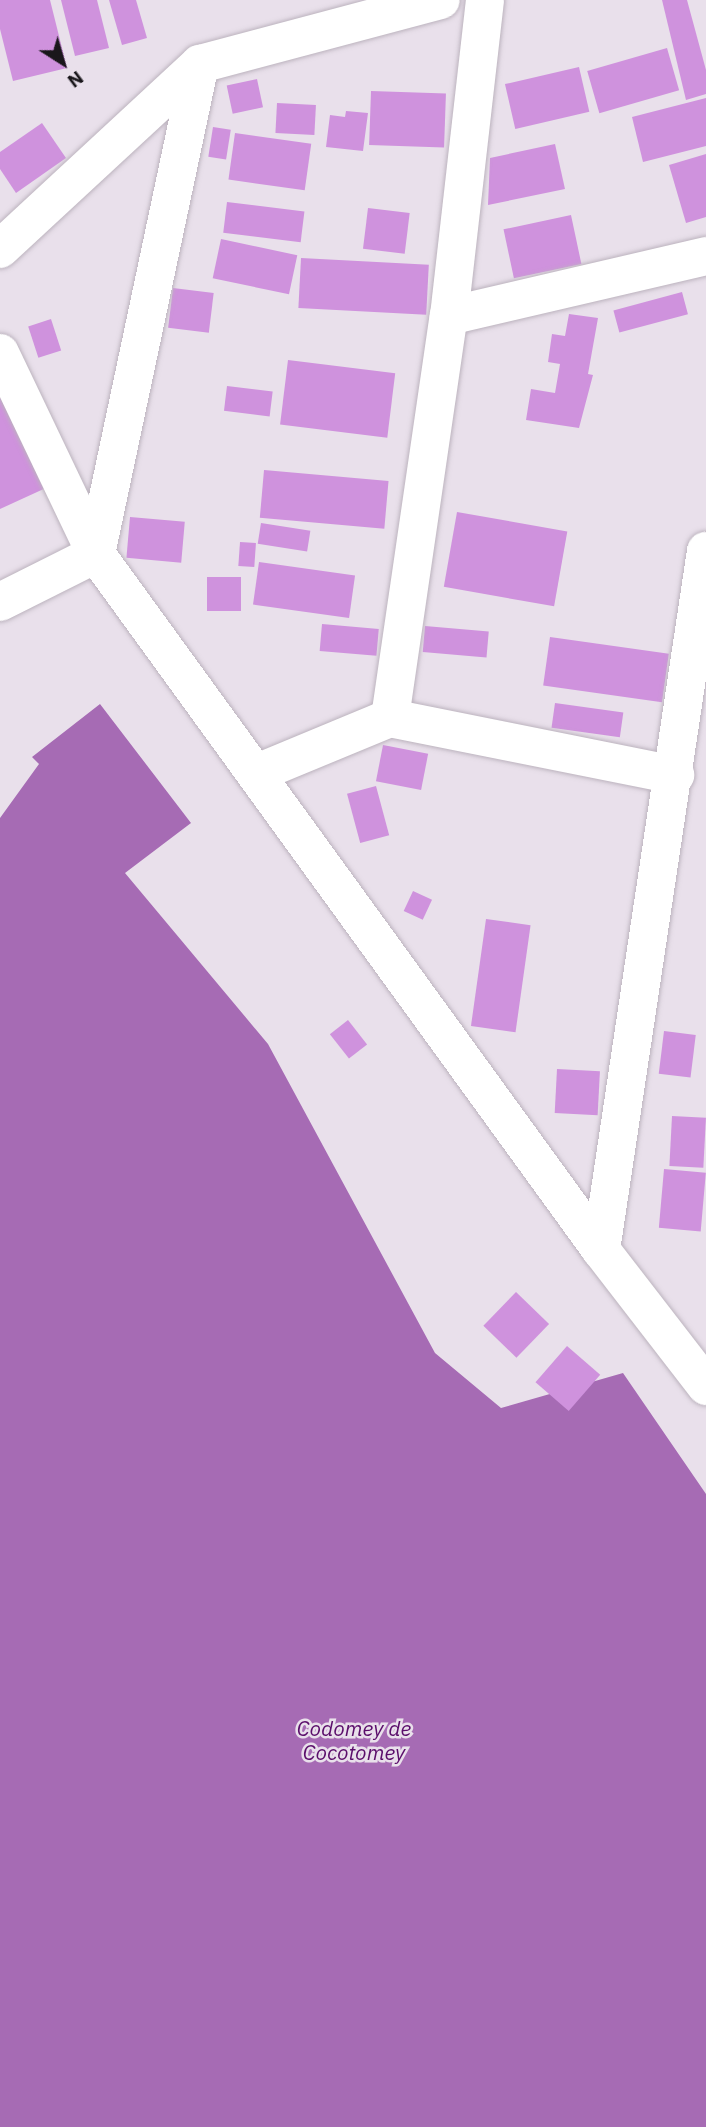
<!DOCTYPE html>
<html>
<head>
<meta charset="utf-8">
<style>
	body { margin:0 }
	#map { position:relative; width:706px; height:2127px; overflow:hidden; background:#e9e0eb; font-family:"IBM Plex Sans",sans-serif }
	div>[style] { position:absolute }
	.water>* { inset:0; background:#a66bb4 }
	.building>* { inset:0; background:#cf92dd; transform-origin:0 0 }
	.roads { filter:drop-shadow(0 0 2px #bcb3be) drop-shadow(0 0 2px #bcb3be) }
	.minor>* { height:38px; margin:-19px; padding:0 19px; transform-origin:19px; border-radius:19px; background:#fff }
	span { translate:-50% -50%; white-space:nowrap; text-align:center; line-height:1.15; -webkit-text-stroke:5px #e9e0eb; paint-order:stroke }
	.water-label { font-size:21px; color:#5b0e6b; font-style:italic }
	.north { position:absolute; left:28px; top:28px; width:70px; height:70px; -webkit-text-stroke:5px #e9e0eb; paint-order:stroke; rotate:143deg; font-size:19px; font-weight:700; line-height:28px; text-align:center; color:#1a171b }
	.north::after { content:''; display:block; margin:auto; width:24px; height:32px; background:#1a171b; clip-path:polygon(50% 0,100% 100%,50% 72%,0 100%) }
</style>
</head>
<body>
<div id="map">
	<div class="water">
		<i style="clip-path:polygon(100px 704px,191px 823px,125px 873px,268px 1044px,435px 1353px,501px 1408px,623px 1373px,706px 1494px,706px 2127px,0 2127px,0 818px,39px 764px,32px 757px)"></i>
	</div>
	<div class="building">
		<i style="clip-path:polygon(0 0,50px 0,67px 68px,13px 81px,0 29px)"></i>
		<i style="clip-path:polygon(61px 0,97px 0,109px 48px,75px 56px)"></i>
		<i style="clip-path:polygon(109px 0,136px 0,147px 38px,122px 45px)"></i>
		<i style="clip-path:polygon(662px 0,687px 0,706px 70px,706px 94px,686px 100px)"></i>
		<i style="left:667px;top:48px;width:44px;height:83px;rotate:74deg"></i>
		<i style="left:579px;top:67px;width:46px;height:76px;rotate:77deg"></i>
		<i style="left:257px;top:79px;width:29px;height:31px;rotate:78deg"></i>
		<i style="left:371px;top:91px;width:75px;height:54px;rotate:2deg"></i>
		<i style="clip-path:polygon(706px 98px,706px 146px,643px 162px,632px 117px)"></i>
		<i style="left:277px;top:103px;width:39px;height:30px;rotate:3deg"></i>
		<i style="clip-path:polygon(346px 111px,368px 113px,363px 151px,326px 147px,330px 115px,345px 117px)"></i>
		<i style="clip-path:polygon(42px 123px,66px 158px,16px 193px,0 169px,0 152px)"></i>
		<i style="left:213px;top:127px;width:18px;height:30px;rotate:9deg"></i>
		<i style="left:235px;top:133px;width:77px;height:47px;rotate:8deg"></i>
		<i style="clip-path:polygon(555px 144px,565px 189px,488px 205px,490px 158px)"></i>
		<i style="clip-path:polygon(706px 154px,706px 217px,686px 223px,669px 165px)"></i>
		<i style="left:227px;top:202px;width:78px;height:31px;rotate:7deg"></i>
		<i style="left:368px;top:208px;width:42px;height:41px;rotate:7deg"></i>
		<i style="left:571px;top:215px;width:50px;height:69px;rotate:78deg"></i>
		<i style="left:221px;top:239px;width:78px;height:40px;rotate:12deg"></i>
		<i style="left:301px;top:258px;width:128px;height:50px;rotate:3deg"></i>
		<i style="left:173px;top:288px;width:41px;height:40px;rotate:7deg"></i>
		<i style="left:682px;top:292px;width:23px;height:71px;rotate:75deg"></i>
		<i style="clip-path:polygon(569px 314px,598px 318px,588px 374px,593px 375px,579px 428px,526px 420px,531px 389px,555px 393px,560px 364px,548px 362px,552px 334px,565px 336px)"></i>
		<i style="left:51px;top:319px;width:33px;height:24px;rotate:72deg"></i>
		<i style="left:288px;top:360px;width:108px;height:65px;rotate:7deg"></i>
		<i style="clip-path:polygon(0 381px,48px 487px,0 509px)"></i>
		<i style="left:227px;top:386px;width:46px;height:25px;rotate:7deg"></i>
		<i style="left:264px;top:470px;width:125px;height:48px;rotate:5deg"></i>
		<i style="left:457px;top:512px;width:112px;height:76px;rotate:10deg"></i>
		<i style="left:130px;top:517px;width:55px;height:41px;rotate:5deg"></i>
		<i style="left:261px;top:523px;width:50px;height:21px;rotate:9deg"></i>
		<i style="left:240px;top:542px;width:16px;height:24px;rotate:4deg"></i>
		<i style="left:259px;top:562px;width:97px;height:43px;rotate:8deg"></i>
		<i style="left:207px;top:577px;width:34px;height:34px"></i>
		<i style="left:322px;top:624px;width:57px;height:27px;rotate:5deg"></i>
		<i style="left:425px;top:626px;width:64px;height:26px;rotate:5deg"></i>
		<i style="left:550px;top:637px;width:120px;height:49px;rotate:8deg"></i>
		<i style="left:555px;top:703px;width:69px;height:25px;rotate:8deg"></i>
		<i style="left:383px;top:745px;width:46px;height:37px;rotate:11deg"></i>
		<i style="left:376px;top:786px;width:51px;height:30px;rotate:75deg"></i>
		<i style="left:413px;top:891px;width:21px;height:22px;rotate:25deg"></i>
		<i style="left:486px;top:919px;width:45px;height:108px;rotate:8deg"></i>
		<i style="left:348px;top:1020px;width:31px;height:23px;rotate:52deg"></i>
		<i style="left:664px;top:1031px;width:32px;height:43px;rotate:7deg"></i>
		<i style="left:557px;top:1069px;width:43px;height:44px;rotate:3deg"></i>
		<i style="left:672px;top:1116px;width:34px;height:50px;rotate:3deg"></i>
		<i style="left:664px;top:1169px;width:42px;height:59px;rotate:5deg"></i>
		<i style="left:516px;top:1292px;width:46px;height:47px;rotate:44deg"></i>
		<i style="left:567px;top:1346px;width:44px;height:48px;rotate:41deg"></i>
	</div>
	<div class="roads">
		<div class="minor">
			<i style="left:0;top:249px;width:272px;rotate:-42.8deg"></i>
			<i style="left:200px;top:64px;width:249px;rotate:-14.9deg"></i>
			<i style="left:449px;top:316px;width:264px;rotate:-13.1deg"></i>
			<i style="left:0;top:353px;width:223px;rotate:64.5deg"></i>
			<i style="left:96px;top:554px;width:860px;rotate:54.04deg"></i>
			<i style="left:601px;top:1250px;width:172px;rotate:52.3deg"></i>
			<i style="left:96px;top:554px;width:501px;rotate:-78.02deg"></i>
			<i style="left:0;top:602px;width:107px;rotate:-26.6deg"></i>
			<i style="left:390px;top:718px;width:406px;rotate:-81.7deg"></i>
			<i style="left:449px;top:316px;width:318px;rotate:-83.5deg"></i>
			<i style="left:257px;top:773px;width:144px;rotate:-22.5deg"></i>
			<i style="left:390px;top:718px;width:291px;rotate:11.3deg"></i>
			<i style="left:601px;top:1250px;width:707px;rotate:-81.46deg"></i>
		</div>
	</div>
	<div class="water-label">
		<span style="left:354px;top:1740px">Codomey de<br>Cocotomey</span>
	</div>
	<div class="north">N</div>
</div>
</body>
</html>
